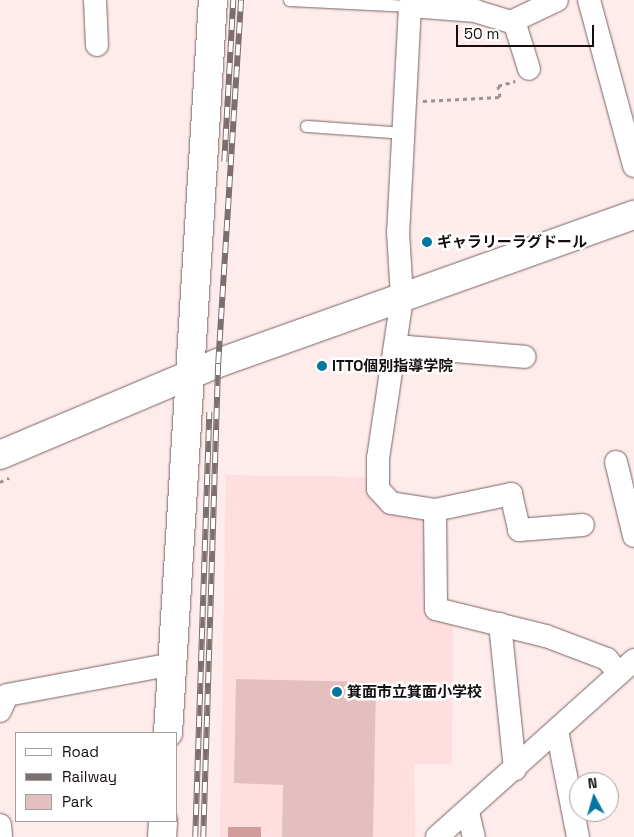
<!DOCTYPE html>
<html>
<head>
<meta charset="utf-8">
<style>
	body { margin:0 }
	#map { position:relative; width:634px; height:837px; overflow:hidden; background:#feebeb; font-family:"Space Grotesk","Noto Sans JP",sans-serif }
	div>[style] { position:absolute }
	.built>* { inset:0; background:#fedede }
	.green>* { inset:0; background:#e3bfbf }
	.water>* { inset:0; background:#d09d9c; transform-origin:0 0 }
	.path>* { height:3px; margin-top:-1.5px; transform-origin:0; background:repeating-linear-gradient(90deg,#9f9090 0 4px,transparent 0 8px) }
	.roads { filter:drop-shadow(0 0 1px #776363) drop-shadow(0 0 1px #776363) }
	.service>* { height:11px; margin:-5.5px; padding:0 5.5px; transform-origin:5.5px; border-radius:5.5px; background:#fff }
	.minor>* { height:22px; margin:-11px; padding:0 11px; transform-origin:11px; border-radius:11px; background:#fff }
	.tertiary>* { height:28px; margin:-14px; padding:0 14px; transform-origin:14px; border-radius:14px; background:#fff }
	.rail>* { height:5.5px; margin-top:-2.75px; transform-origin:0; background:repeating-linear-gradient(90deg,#fff 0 11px,#7c6f6f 0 22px); box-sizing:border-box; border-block:1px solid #7c6f6f }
	.dots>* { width:14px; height:14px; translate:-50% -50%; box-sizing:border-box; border:2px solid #fff; border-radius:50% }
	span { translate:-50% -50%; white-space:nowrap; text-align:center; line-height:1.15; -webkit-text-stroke:5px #fff; paint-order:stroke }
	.poi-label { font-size:15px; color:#160e0e; font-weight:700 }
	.left { translate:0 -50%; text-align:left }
	.legend { position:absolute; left:15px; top:732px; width:162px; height:90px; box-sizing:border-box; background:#fff; border:1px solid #a29f9f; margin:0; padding:6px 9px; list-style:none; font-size:15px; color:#160e0e }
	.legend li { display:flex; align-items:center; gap:10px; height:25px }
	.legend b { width:25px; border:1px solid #a29f9f }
	.north { position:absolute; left:569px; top:772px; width:50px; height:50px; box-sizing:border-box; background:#fff; border:1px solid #a29f9f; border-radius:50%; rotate:354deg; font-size:14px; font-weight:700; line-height:20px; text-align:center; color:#160e0e }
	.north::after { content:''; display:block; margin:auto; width:18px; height:22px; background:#06759f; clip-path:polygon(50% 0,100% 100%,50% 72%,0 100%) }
	.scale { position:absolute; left:456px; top:25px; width:138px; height:22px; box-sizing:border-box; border:2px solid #160e0e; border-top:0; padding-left:6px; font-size:15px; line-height:18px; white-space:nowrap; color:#160e0e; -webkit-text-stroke:4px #fff; paint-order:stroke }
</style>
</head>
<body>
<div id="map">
	<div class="built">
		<i style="clip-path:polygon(226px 475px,368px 477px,426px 517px,429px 616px,453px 620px,452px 764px,414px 764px,415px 837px,220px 837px)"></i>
	</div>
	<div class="green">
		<i style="clip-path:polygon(236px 679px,376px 682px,373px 837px,282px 837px,283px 785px,234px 783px)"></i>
	</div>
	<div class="water">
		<i style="left:228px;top:827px;width:33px;height:10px"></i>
	</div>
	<div class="path">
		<i style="left:423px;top:101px;width:77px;rotate:-3deg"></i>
		<i style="left:500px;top:97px;width:11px;rotate:-100deg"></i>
		<i style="left:498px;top:86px;width:18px;rotate:-16deg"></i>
		<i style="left:0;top:482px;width:10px;rotate:-24deg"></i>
	</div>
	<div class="roads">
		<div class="service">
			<i style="left:289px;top:0;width:121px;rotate:2.8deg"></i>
			<i style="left:410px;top:6px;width:4px;rotate:-90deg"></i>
			<i style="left:306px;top:126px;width:97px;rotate:4.1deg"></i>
		</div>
		<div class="minor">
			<i style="left:95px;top:0;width:45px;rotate:87.5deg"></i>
			<i style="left:557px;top:0;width:51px;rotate:154.4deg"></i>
			<i style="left:511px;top:22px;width:37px;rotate:-163deg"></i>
			<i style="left:476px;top:11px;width:66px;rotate:-175.7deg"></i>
			<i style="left:410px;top:6px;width:226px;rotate:93deg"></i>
			<i style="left:398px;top:232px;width:66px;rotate:86.5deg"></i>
			<i style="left:402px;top:298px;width:162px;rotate:98.5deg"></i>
			<i style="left:378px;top:458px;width:31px;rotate:90deg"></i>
			<i style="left:378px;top:489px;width:19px;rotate:47deg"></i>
			<i style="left:391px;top:503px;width:45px;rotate:9deg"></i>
			<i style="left:435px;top:510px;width:99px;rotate:89.4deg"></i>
			<i style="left:436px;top:609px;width:113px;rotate:13.8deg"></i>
			<i style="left:546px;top:636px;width:65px;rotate:20.7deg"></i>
			<i style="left:607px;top:659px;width:19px;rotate:51deg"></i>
			<i style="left:589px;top:0;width:172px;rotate:74.8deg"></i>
			<i style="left:514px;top:21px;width:50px;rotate:72.6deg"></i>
			<i style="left:395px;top:346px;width:130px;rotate:4.8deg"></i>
			<i style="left:616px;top:462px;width:76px;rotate:76.3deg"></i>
			<i style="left:435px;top:510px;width:78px;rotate:-11.9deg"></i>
			<i style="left:511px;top:494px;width:37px;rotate:77deg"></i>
			<i style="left:519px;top:530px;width:64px;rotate:-4.5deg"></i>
			<i style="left:500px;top:624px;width:146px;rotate:84.1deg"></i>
			<i style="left:0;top:711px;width:17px;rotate:-66deg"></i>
			<i style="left:7px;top:695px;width:168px;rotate:-10.6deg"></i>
			<i style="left:557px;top:730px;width:109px;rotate:78.9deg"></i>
			<i style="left:468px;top:812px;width:26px;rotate:77deg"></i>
			<i style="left:0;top:825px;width:12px;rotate:85deg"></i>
			<i style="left:437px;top:837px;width:265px;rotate:-41.9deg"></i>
		</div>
		<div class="tertiary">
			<i style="left:0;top:455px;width:237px;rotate:-22.9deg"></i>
			<i style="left:218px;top:363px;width:442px;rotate:-19.6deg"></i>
			<i style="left:168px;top:733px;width:734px;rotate:-86.49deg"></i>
			<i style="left:162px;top:837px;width:16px;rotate:-86deg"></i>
		</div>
	</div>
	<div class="rail">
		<i style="left:224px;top:162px;width:162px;rotate:-86.8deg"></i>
		<i style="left:195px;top:837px;width:425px;rotate:-88.1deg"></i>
		<i style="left:203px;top:837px;width:474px;rotate:-88.2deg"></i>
		<i style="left:218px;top:363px;width:364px;rotate:-86.4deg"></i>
	</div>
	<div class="dots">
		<i style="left:427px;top:242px;background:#06759f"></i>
		<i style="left:322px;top:366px;background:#06759f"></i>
		<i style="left:337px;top:692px;background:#06759f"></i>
	</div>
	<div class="poi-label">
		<span class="left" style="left:437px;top:242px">ギャラリーラグドール</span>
		<span class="left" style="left:332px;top:366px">ITTO個別指導学院</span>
		<span class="left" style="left:347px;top:692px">箕面市立箕面小学校</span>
	</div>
	<ul class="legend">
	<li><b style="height:6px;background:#fff"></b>Road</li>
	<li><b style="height:6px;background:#7c6f6f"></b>Railway</li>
	<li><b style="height:14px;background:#e3bfbf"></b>Park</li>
	</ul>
	<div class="north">N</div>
	<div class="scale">50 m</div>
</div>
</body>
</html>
